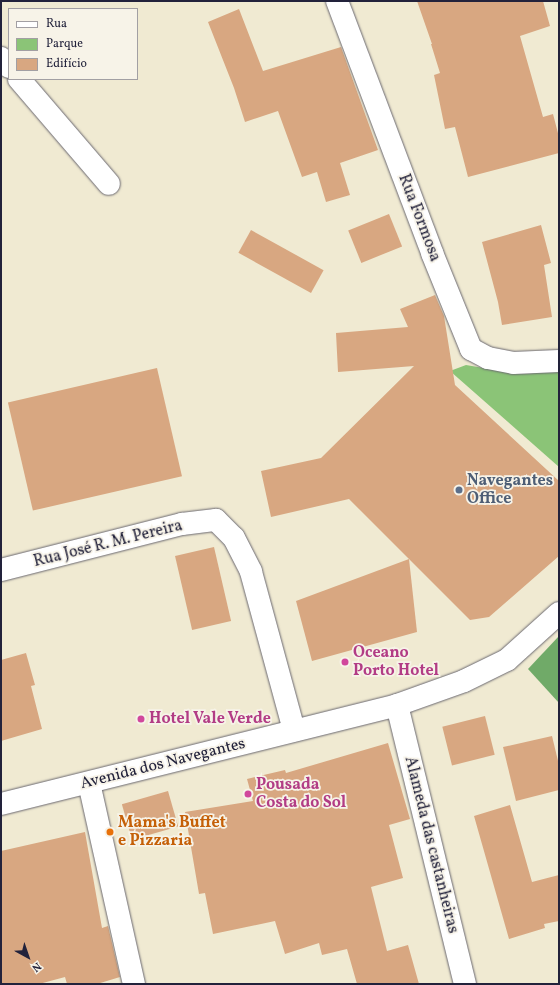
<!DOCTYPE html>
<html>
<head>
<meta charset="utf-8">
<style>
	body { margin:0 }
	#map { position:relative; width:560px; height:985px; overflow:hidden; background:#f0ead2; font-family:Vollkorn,serif }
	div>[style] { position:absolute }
	.green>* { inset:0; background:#8bc477 }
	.forest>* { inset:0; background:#70aa68 }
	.building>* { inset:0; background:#d8a781; transform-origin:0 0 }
	.roads { filter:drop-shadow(0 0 1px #6a6870) drop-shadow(0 0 1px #6a6870) }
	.street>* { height:22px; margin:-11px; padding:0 11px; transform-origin:11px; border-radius:11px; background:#fff }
	.secondary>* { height:22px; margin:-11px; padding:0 11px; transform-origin:11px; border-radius:11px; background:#fff }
	.dots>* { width:11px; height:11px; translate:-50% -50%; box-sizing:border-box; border:2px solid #f7f3e8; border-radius:50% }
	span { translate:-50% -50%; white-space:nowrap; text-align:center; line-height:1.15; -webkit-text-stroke:3.5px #f7f3e8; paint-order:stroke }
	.street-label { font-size:16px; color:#22223b }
	.service-label { font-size:16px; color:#4e5e75; font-weight:700 }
	.left { translate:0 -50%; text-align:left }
	.hotel-label { font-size:16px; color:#b23c85; font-weight:700 }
	.food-label { font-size:16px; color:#c56008; font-weight:700 }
	.frame { position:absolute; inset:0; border:2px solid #22223b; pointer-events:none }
	.legend { position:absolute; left:8px; top:8px; width:130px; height:72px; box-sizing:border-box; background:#f7f3e8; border:1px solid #a29fa3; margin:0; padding:5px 7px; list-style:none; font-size:12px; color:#22223b }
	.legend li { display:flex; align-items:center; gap:8px; height:20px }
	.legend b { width:20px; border:1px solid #a29fa3 }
	.north { position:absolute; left:8px; top:937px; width:40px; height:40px; -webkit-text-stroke:3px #f7f3e8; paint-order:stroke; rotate:140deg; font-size:11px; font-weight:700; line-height:16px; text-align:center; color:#22223b }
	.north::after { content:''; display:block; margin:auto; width:14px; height:18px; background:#22223b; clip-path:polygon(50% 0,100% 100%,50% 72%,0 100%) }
</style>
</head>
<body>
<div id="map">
	<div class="green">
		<i style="clip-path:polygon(466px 365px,519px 374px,559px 371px,559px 467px,450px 371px)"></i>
	</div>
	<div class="forest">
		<i style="clip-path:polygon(559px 636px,559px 703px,528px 669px)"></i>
	</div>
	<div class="building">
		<i style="clip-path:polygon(417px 1px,543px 1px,550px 26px,520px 36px,543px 117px,553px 114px,559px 137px,559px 153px,468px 177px,455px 127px,445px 129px,434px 75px,440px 73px,431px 44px,432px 44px)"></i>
		<i style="clip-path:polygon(239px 9px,263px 71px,341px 47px,378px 150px,340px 163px,350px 195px,326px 202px,317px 172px,302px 177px,278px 111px,245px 122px,234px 88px,208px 22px)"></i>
		<i style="left:389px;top:214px;width:35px;height:44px;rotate:68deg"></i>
		<i style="clip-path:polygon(541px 225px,551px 263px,544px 265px,552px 317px,502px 325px,498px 302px,482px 242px)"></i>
		<i style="left:251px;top:230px;width:83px;height:26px;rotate:29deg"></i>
		<i style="clip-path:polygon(435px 295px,444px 316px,455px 385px,559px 481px,559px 556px,489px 617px,470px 620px,349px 499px,271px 517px,261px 471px,321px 458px,414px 366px,338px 372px,336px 333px,408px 327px,400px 309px)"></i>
		<i style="left:157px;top:368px;width:111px;height:153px;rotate:77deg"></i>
		<i style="left:214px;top:547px;width:76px;height:40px;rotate:77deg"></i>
		<i style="clip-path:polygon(409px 559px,417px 632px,312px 661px,296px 601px)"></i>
		<i style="clip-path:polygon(26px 653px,35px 685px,31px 686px,42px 729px,1px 741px,1px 660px)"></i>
		<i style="left:485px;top:716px;width:40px;height:44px;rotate:76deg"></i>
		<i style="clip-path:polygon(552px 736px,559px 765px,559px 790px,516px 801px,503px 747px)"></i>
		<i style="clip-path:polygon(388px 743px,410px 819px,389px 825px,403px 878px,371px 887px,387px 951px,408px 945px,419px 984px,357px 984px,347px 949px,322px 955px,319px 943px,285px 954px,275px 921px,213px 934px,205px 893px,199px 894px,185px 812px,253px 801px,247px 779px,285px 770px,286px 773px)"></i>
		<i style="left:168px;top:791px;width:37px;height:48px;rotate:74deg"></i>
		<i style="clip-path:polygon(510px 805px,532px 882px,559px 875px,559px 921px,544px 924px,545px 928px,509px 939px,474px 816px)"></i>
		<i style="clip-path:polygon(85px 832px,102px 928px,108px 926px,120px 977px,97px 984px,67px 984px,65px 977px,39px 984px,1px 984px,1px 851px)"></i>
	</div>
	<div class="roads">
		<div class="street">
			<i style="left:337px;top:1px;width:269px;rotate:69.3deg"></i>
			<i style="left:432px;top:253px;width:104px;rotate:67.9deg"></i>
			<i style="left:471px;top:349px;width:19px;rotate:28deg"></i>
			<i style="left:488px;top:358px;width:25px;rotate:11deg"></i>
			<i style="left:513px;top:363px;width:46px;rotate:-2.5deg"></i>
			<i style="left:1px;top:58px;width:12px;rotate:48deg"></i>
			<i style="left:19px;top:79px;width:138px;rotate:49.4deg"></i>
			<i style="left:1px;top:570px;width:187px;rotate:-14.3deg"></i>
			<i style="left:182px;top:524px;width:34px;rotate:-7deg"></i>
			<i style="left:216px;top:520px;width:25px;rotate:45deg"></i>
			<i style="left:234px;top:538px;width:38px;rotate:63deg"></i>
			<i style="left:251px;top:572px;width:164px;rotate:74.8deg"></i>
			<i style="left:397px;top:705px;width:287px;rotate:76.3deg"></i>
			<i style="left:89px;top:783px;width:206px;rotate:77.4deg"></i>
		</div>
		<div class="secondary">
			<i style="left:1px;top:804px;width:408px;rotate:-14deg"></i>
			<i style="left:397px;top:705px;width:71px;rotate:-19.7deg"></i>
			<i style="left:464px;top:681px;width:48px;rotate:-26deg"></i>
			<i style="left:507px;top:660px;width:70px;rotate:-42.1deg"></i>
		</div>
	</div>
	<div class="dots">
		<i style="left:459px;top:490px;background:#5c6f8a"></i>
		<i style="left:345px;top:662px;background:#d1479c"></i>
		<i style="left:141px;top:719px;background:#d1479c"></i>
		<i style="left:248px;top:794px;background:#d1479c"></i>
		<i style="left:110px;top:832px;background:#e8710a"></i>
	</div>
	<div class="street-label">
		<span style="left:419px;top:218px;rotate:69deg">Rua Formosa</span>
		<span style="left:108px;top:544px;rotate:-14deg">Rua José R. M. Pereira</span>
		<span style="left:163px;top:764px;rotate:-14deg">Avenida dos Navegantes</span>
		<span style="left:431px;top:845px;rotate:76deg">Alameda das castanheiras</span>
	</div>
	<div class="service-label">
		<span class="left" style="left:467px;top:490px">Navegantes<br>Office</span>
	</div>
	<div class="hotel-label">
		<span class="left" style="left:353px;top:662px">Oceano<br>Porto Hotel</span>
		<span class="left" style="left:149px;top:719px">Hotel Vale Verde</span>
		<span class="left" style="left:256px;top:794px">Pousada<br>Costa do Sol</span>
	</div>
	<div class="food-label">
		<span class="left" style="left:118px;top:832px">Mama's Buffet<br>e Pizzaria</span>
	</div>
	<div class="frame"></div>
	<ul class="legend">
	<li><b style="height:5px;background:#fff"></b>Rua</li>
	<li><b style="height:11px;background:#8bc477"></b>Parque</li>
	<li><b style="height:11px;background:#d8a781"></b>Edifício</li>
	</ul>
	<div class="north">N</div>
</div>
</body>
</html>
